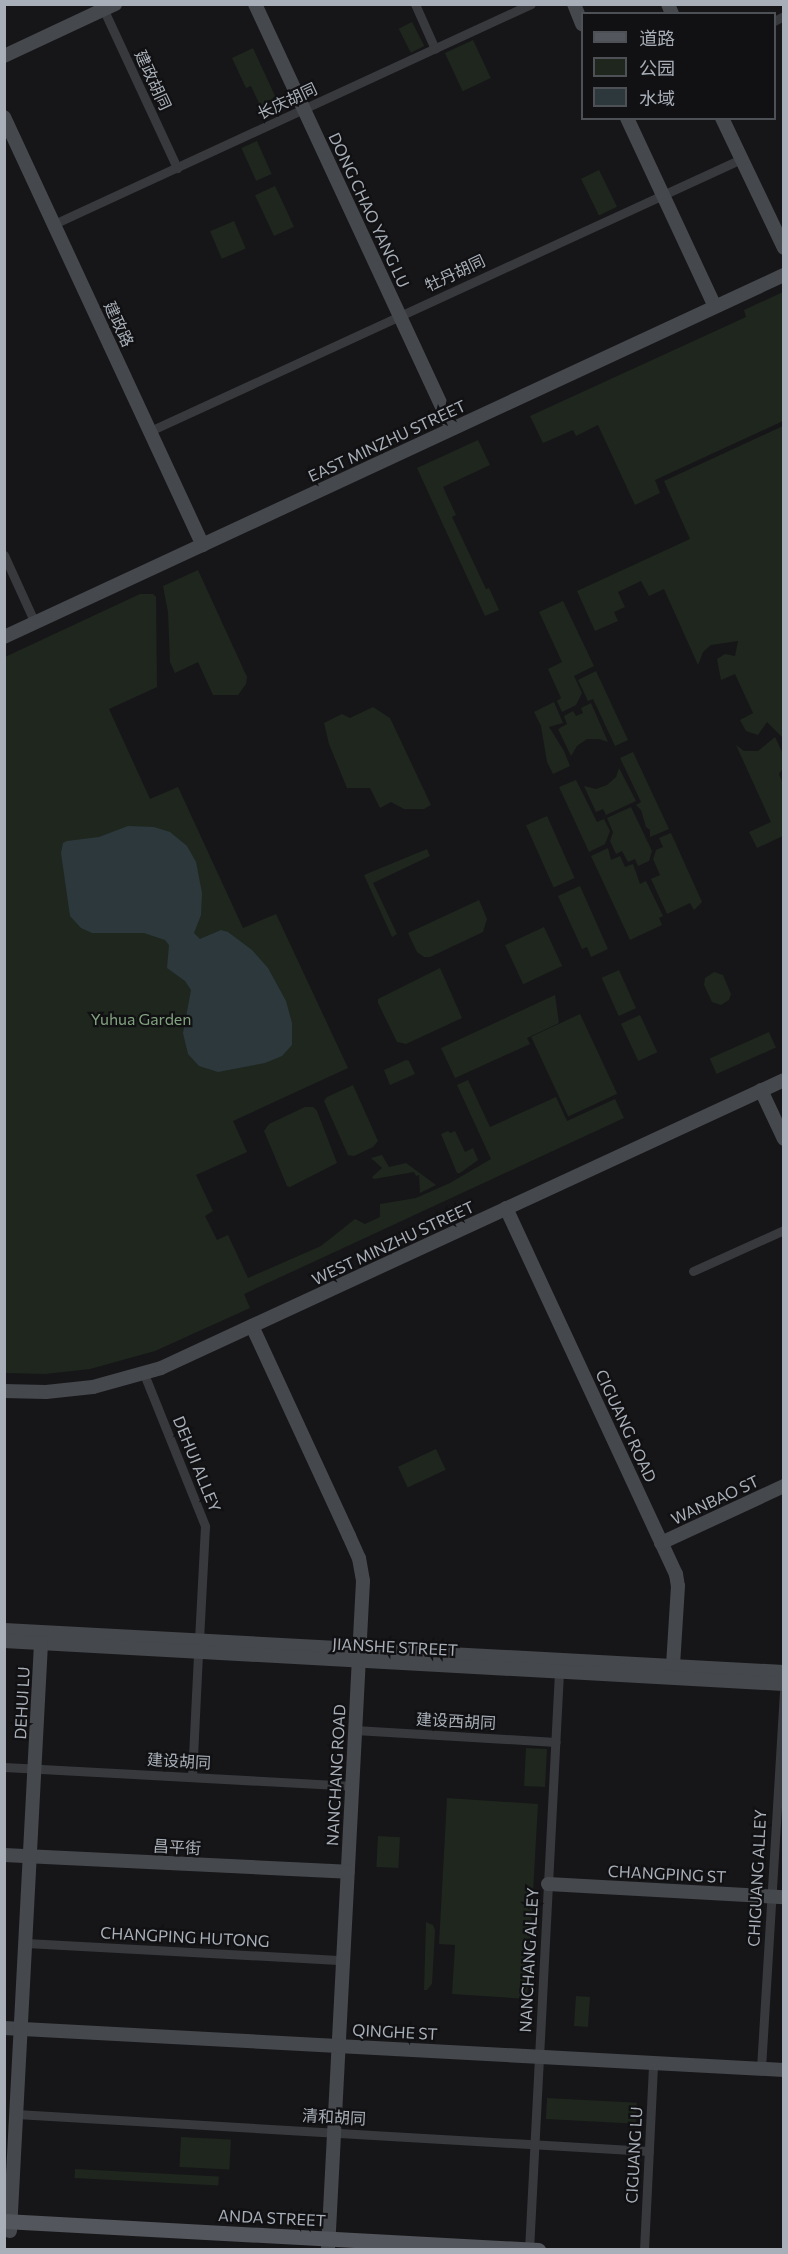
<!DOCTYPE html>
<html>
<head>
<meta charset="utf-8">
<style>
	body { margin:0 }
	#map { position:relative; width:788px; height:2254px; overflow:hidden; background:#161618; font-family:Commissioner,"Noto Sans SC",sans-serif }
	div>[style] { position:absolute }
	.green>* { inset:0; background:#1e261e; transform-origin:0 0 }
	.water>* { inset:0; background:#2c383c }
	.street>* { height:9px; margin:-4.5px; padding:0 4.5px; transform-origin:4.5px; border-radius:4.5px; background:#37393d }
	.secondary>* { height:14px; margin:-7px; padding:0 7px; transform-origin:7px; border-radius:7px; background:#45484d }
	.primary>* { height:15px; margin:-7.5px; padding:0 7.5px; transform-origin:7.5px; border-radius:7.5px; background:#53565c }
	span { translate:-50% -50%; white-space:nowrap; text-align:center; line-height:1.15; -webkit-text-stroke:4.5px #111113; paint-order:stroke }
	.street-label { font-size:16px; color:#a8afb8 }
	.park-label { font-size:16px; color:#82a37f }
	.frame { position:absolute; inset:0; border:6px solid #a8afb8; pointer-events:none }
	.legend { position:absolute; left:581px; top:12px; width:195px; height:108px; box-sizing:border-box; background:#111113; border:2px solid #4d5055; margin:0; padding:8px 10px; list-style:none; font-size:18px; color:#a8afb8 }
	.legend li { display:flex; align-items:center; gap:12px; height:30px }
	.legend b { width:30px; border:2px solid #4d5055 }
</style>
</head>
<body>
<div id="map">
	<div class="green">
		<i style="left:412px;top:22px;width:27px;height:15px;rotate:63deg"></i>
		<i style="left:473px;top:40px;width:42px;height:31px;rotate:65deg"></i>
		<i style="clip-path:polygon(253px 48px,282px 111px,266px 118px,251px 86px,246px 88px,232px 58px)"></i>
		<i style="left:257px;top:141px;width:36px;height:17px;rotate:66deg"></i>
		<i style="left:599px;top:170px;width:41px;height:20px;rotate:64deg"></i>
		<i style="left:275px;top:186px;width:45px;height:22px;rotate:65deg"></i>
		<i style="left:234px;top:221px;width:30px;height:26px;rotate:67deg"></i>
		<i style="clip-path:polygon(783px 292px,783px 421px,655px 480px,660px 493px,635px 505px,598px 425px,576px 436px,573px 430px,543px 443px,530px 416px,746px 317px,744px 310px)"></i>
		<i style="clip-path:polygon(783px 426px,783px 738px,767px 722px,758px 735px,746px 731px,740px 720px,753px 713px,735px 674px,721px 680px,717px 659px,725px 654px,735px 656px,738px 641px,711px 645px,703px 652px,698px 665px,664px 589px,649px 596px,641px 581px,618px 592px,625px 607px,614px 612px,618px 621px,595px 631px,577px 591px,690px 539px,664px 481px)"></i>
		<i style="clip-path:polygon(478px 440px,490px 465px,443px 487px,456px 515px,452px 517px,486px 589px,489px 588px,499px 610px,485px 616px,417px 468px)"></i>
		<i style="clip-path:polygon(198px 570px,247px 677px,246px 684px,238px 695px,213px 695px,198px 662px,175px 673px,170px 662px,168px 612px,163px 586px)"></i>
		<i style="clip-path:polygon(140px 594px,153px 594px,156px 597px,157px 687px,109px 709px,150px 799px,178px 787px,243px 928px,276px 914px,348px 1068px,233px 1121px,247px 1152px,196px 1175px,213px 1211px,205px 1216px,217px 1240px,228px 1235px,248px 1278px,321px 1246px,355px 1219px,365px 1224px,380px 1217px,380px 1204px,416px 1198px,450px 1183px,491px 1159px,457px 1085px,468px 1080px,490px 1127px,556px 1097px,567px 1121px,615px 1099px,624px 1118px,244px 1294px,250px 1308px,155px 1351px,90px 1369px,45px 1374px,5px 1373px,5px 657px)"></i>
		<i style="clip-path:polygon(563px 601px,594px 666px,574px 676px,582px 693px,576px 705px,562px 712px,557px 701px,561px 698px,548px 669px,562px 662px,539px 612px)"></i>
		<i style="clip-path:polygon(596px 671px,628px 740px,615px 746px,593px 699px,588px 701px,578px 680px)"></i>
		<i style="clip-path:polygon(554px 702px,563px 723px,549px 727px,564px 751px,570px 766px,553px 774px,547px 762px,541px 726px,534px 712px)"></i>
		<i style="clip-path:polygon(591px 703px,608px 742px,599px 739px,587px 739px,577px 746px,571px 756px,558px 729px,567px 724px,564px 716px,573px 711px,576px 716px,583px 713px,581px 708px)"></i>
		<i style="clip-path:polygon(373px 707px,390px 718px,431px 805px,424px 809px,404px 809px,391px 802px,380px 808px,370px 788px,347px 788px,329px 744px,324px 723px,342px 714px,350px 718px)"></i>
		<i style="clip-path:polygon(775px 737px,783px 754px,783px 768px,779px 774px,783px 784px,783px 836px,757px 848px,749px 832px,771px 822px,736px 745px,744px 751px,758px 751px)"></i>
		<i style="clip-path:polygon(633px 752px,669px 829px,650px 837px,650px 830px,646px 827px,641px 810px,636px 805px,641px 802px,620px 758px)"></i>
		<i style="clip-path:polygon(619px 768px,636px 801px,606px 815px,603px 809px,596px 812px,584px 786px,596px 789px,607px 785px,616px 777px)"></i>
		<i style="clip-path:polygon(576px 780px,597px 822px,604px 819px,610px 831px,605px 844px,589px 852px,559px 787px)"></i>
		<i style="clip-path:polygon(631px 807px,652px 851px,649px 861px,638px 866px,635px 859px,628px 862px,622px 851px,616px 854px,610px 841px,613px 832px,607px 818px)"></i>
		<i style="left:547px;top:816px;width:68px;height:23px;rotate:66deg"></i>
		<i style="clip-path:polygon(671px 833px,702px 902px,694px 910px,690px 903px,667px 914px,651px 879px,660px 875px,653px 859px,656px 850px,663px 847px,659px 838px)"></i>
		<i style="clip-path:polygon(608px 848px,611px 860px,620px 856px,625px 867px,633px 864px,640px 884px,646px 881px,663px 916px,659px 918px,662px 925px,630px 940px,591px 856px)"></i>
		<i style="clip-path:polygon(427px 849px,430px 856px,373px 883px,397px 934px,392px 937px,364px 875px)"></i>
		<i style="clip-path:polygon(580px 886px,608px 949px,591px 957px,587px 947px,582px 949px,558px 896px)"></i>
		<i style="clip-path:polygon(479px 900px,487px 919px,483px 932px,430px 957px,424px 957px,417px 952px,408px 933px)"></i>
		<i style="left:544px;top:927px;width:43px;height:43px;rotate:65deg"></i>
		<i style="clip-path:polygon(440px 968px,462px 1018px,406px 1044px,397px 1042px,378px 1003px,378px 999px)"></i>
		<i style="left:619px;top:970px;width:42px;height:19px;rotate:66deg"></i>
		<i style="clip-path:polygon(714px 972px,723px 975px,731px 994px,729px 1000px,721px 1005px,712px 1002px,704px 985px,705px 978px)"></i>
		<i style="clip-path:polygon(555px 995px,559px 1023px,527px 1038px,530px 1044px,455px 1078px,441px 1048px)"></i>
		<i style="left:580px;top:1014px;width:88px;height:54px;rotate:65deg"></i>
		<i style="left:640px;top:1015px;width:41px;height:21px;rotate:65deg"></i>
		<i style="left:769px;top:1032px;width:17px;height:65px;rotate:66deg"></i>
		<i style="clip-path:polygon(406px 1060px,409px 1061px,415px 1074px,390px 1085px,384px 1070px)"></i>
		<i style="clip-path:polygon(353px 1085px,378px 1141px,373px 1147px,354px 1156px,348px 1155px,324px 1101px,327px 1097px)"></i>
		<i style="clip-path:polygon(305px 1107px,313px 1107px,317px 1111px,337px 1163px,290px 1187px,287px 1186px,264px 1131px,269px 1124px)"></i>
		<i style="clip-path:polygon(448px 1131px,450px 1133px,455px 1131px,465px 1152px,473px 1148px,478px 1160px,460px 1173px,457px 1173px,441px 1134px)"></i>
		<i style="clip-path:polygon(382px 1155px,389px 1167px,406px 1163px,436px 1185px,420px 1193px,419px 1175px,416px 1176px,414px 1172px,374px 1179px,372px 1177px,382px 1168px,371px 1158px)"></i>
		<i style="left:436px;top:1449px;width:23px;height:42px;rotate:65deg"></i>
		<i style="left:526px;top:1748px;width:21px;height:38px;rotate:3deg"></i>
		<i style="clip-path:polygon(447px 1798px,538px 1804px,527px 1999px,452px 1994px,455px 1945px,439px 1944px)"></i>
		<i style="left:378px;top:1836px;width:22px;height:31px;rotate:3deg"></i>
		<i style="clip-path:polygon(426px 1922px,433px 1925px,435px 1930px,432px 1984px,427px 1990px,424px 1990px)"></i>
		<i style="left:576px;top:1996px;width:14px;height:30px;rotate:4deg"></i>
		<i style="left:547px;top:2098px;width:90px;height:21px;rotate:3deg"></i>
		<i style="left:181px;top:2137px;width:50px;height:30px;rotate:3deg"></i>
		<i style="left:75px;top:2169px;width:144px;height:9px;rotate:3deg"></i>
	</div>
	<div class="water">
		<i style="clip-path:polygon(128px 826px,154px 827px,170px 832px,187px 846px,196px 862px,202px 893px,201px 915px,194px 933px,200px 939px,221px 930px,228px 932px,252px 950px,268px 968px,286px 1001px,292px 1023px,292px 1045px,282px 1056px,265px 1063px,218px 1072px,199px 1066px,188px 1054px,183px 1033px,191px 990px,185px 981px,167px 968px,169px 945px,165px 940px,144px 933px,92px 933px,81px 928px,70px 916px,61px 853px,63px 843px,67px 841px,99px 837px)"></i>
	</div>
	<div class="street">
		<i style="left:101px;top:4px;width:181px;rotate:65.1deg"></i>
		<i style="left:415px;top:4px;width:49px;rotate:66deg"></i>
		<i style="left:774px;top:21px;width:11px;rotate:-27deg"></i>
		<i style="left:54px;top:224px;width:525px;rotate:-24.76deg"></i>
		<i style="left:150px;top:431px;width:651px;rotate:-24.71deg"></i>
		<i style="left:4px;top:555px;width:75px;rotate:65.5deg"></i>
		<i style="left:693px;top:1271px;width:100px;rotate:-24.3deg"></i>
		<i style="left:144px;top:1374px;width:164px;rotate:68.1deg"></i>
		<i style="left:205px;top:1526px;width:115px;rotate:93deg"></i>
		<i style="left:355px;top:1730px;width:201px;rotate:3.4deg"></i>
		<i style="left:4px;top:1767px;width:349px;rotate:3.1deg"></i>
		<i style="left:192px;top:1777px;width:124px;rotate:-87.2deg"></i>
		<i style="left:26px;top:1943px;width:317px;rotate:3.1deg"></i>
		<i style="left:761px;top:2068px;width:380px;rotate:-86.5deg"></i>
		<i style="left:16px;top:2114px;width:634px;rotate:3.35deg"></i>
		<i style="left:529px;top:2250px;width:579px;rotate:-87.03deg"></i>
		<i style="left:644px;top:2250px;width:187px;rotate:-87.2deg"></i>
	</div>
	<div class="secondary">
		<i style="left:255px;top:4px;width:468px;rotate:65.1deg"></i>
		<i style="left:574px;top:4px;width:22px;rotate:68deg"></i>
		<i style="left:668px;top:4px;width:11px;rotate:68deg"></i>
		<i style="left:4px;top:56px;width:123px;rotate:-25.1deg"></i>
		<i style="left:4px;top:117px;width:472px;rotate:65.1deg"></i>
		<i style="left:627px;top:118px;width:208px;rotate:65deg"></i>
		<i style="left:722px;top:118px;width:144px;rotate:64.5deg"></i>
		<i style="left:4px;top:637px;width:860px;rotate:-24.9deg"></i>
		<i style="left:761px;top:1090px;width:54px;rotate:64.9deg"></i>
		<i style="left:506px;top:1208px;width:404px;rotate:65.1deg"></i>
		<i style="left:676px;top:1574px;width:12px;rotate:81deg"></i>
		<i style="left:678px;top:1586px;width:80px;rotate:93.6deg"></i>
		<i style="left:252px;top:1326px;width:231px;rotate:65.2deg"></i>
		<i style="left:349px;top:1536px;width:24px;rotate:66deg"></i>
		<i style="left:359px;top:1558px;width:23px;rotate:80deg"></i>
		<i style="left:363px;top:1581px;width:668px;rotate:93deg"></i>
		<i style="left:4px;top:1391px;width:42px;rotate:1.4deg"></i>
		<i style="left:46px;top:1392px;width:47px;rotate:-6.1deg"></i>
		<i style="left:93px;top:1387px;width:71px;rotate:-15.6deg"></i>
		<i style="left:161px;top:1368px;width:686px;rotate:-24.81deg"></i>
		<i style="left:661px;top:1543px;width:136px;rotate:-24.9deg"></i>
		<i style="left:4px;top:1630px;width:781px;rotate:3.08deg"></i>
		<i style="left:4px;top:1641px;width:781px;rotate:3.16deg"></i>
		<i style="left:4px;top:1855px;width:344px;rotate:2.8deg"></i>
		<i style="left:548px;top:1884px;width:236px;rotate:3.2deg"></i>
		<i style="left:4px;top:2028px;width:781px;rotate:3.08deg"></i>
		<i style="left:10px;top:2231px;width:589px;rotate:-86.98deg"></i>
	</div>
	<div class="primary">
		<i style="left:4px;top:2221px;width:535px;rotate:3.11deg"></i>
	</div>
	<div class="street-label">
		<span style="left:153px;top:80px;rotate:65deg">建政胡同</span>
		<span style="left:287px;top:101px;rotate:-25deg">长庆胡同</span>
		<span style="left:369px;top:210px;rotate:65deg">DONG CHAO YANG LU</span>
		<span style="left:455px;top:273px;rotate:-25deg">牡丹胡同</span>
		<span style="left:119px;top:324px;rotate:65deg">建政路</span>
		<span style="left:387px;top:441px;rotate:-25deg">EAST MINZHU STREET</span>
		<span style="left:393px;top:1243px;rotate:-25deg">WEST MINZHU STREET</span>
		<span style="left:626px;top:1426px;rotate:65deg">CIGUANG ROAD</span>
		<span style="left:197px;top:1464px;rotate:68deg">DEHUI ALLEY</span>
		<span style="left:715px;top:1500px;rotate:-25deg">WANBAO ST</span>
		<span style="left:395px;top:1647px;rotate:3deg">JIANSHE STREET</span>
		<span style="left:22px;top:1703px;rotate:-87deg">DEHUI LU</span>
		<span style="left:456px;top:1721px;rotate:3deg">建设西胡同</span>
		<span style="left:179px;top:1761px;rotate:3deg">建设胡同</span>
		<span style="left:336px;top:1775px;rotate:-87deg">NANCHANG ROAD</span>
		<span style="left:177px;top:1847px;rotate:3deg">昌平街</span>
		<span style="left:667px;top:1874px;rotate:3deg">CHANGPING ST</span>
		<span style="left:757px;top:1878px;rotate:-87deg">CHIGUANG ALLEY</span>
		<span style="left:185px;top:1937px;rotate:3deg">CHANGPING HUTONG</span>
		<span style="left:529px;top:1960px;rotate:-87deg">NANCHANG ALLEY</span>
		<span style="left:395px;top:2032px;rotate:3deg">QINGHE ST</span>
		<span style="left:334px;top:2117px;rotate:3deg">清和胡同</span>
		<span style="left:634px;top:2155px;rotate:-87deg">CIGUANG LU</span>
		<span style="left:272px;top:2218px;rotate:3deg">ANDA STREET</span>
	</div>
	<div class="park-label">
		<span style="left:141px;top:1019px">Yuhua Garden</span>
	</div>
	<div class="frame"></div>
	<ul class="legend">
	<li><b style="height:8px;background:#53565c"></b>道路</li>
	<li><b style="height:16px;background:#1e261e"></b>公园</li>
	<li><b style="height:16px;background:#2c383c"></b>水域</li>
	</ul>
</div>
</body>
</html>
